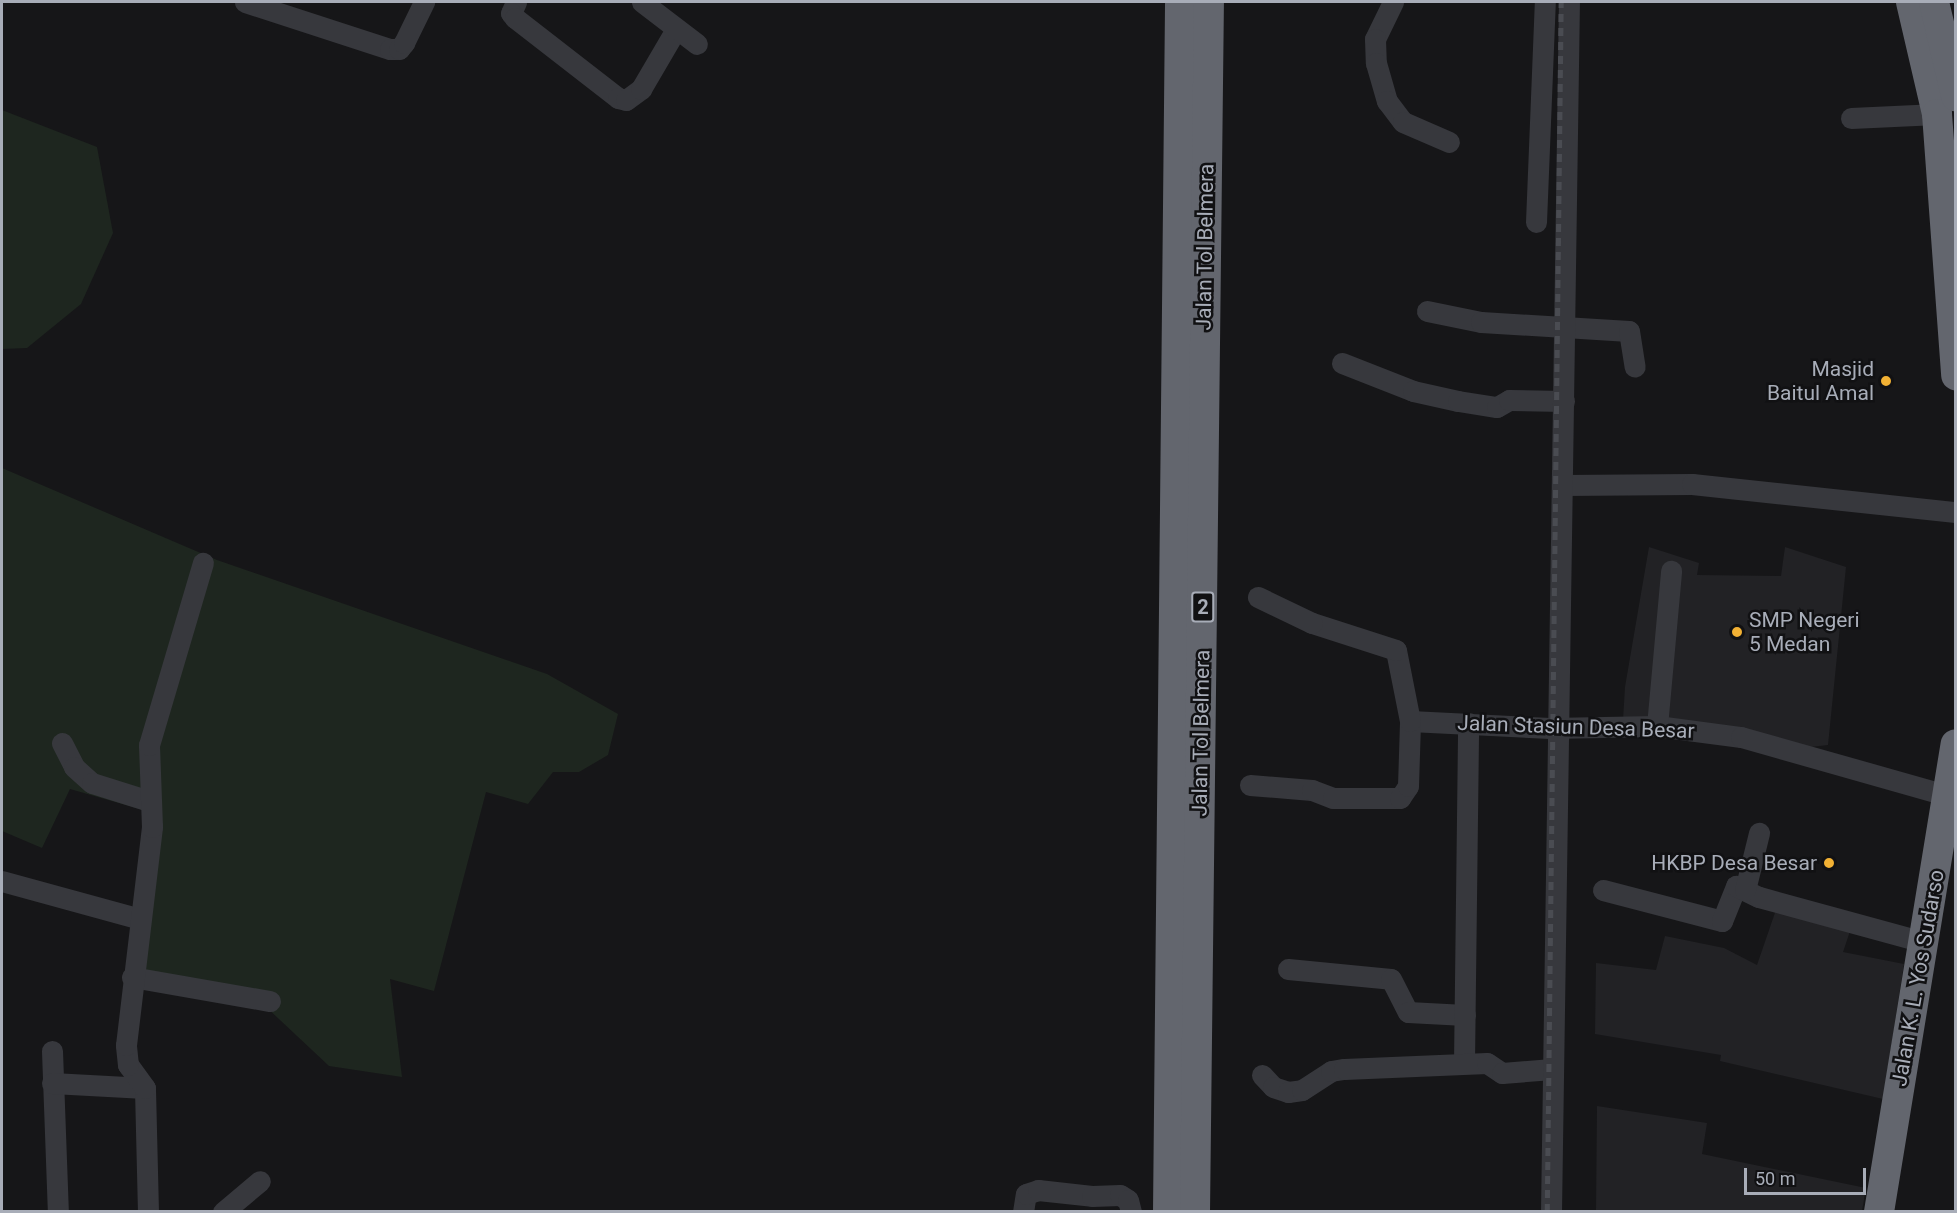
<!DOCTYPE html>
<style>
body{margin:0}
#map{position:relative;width:1957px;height:1213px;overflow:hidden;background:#161618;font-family:Roboto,sans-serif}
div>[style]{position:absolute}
.built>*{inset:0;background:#222225}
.green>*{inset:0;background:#1e261f}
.minor>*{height:21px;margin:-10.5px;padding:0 10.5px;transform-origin:10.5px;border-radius:10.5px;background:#37383d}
.highway>*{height:30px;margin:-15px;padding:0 15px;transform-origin:15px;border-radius:15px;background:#63666e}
.rail>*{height:4.5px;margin-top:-2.25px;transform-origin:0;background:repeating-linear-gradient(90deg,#4a4c52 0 8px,transparent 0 14px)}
.dots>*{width:16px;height:16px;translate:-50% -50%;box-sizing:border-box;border:3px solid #111113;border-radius:50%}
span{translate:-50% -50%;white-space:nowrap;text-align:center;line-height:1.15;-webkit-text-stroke:5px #111113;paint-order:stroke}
.shield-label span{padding:2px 4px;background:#111113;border:2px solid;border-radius:4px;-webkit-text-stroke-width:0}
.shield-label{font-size:20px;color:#a8adb8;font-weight:700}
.street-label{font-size:21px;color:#a8adb8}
.poi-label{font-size:21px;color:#a8adb8}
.right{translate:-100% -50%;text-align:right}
.left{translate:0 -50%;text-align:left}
.frame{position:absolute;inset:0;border:3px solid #a8adb8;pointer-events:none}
.scale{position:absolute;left:1744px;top:1168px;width:122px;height:27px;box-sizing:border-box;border:3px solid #a8adb8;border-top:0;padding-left:8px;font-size:18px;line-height:21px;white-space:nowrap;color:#a8adb8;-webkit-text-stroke:4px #111113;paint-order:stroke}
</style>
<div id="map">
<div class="built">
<div style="clip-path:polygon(1649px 547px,1699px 563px,1697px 575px,1781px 576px,1785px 547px,1846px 567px,1828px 745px,1793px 749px,1623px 720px,1625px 687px)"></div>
<div style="clip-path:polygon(1778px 904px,1852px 925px,1843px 952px,1904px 964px,1883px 1099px,1720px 1061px,1721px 1055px,1595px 1034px,1596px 963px,1656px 970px,1665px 936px,1724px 948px,1757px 965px)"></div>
<div style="clip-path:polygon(1597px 1106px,1707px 1123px,1702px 1154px,1866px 1188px,1862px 1211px,1596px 1211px)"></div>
</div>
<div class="green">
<div style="clip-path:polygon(2px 110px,97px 147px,113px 233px,81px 304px,27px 348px,2px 349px)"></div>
<div style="clip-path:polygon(2px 468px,217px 560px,547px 674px,618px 714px,608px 755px,579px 772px,553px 772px,528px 804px,486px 792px,434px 991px,390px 979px,402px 1077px,329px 1066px,264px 1005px,140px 969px,150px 812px,70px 789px,42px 848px,2px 831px)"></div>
</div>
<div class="minor">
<div style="left:245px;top:2px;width:152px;rotate:18deg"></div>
<div style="left:390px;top:49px;width:9px"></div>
<div style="left:399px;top:49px;width:8px;rotate:-50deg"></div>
<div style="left:404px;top:43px;width:46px;rotate:-64deg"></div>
<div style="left:516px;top:2px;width:12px;rotate:114deg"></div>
<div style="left:511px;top:13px;width:6px;rotate:51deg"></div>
<div style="left:515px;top:18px;width:130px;rotate:37.8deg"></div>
<div style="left:618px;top:98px;width:8px;rotate:14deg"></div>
<div style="left:626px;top:100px;width:19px;rotate:-36deg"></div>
<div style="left:641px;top:89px;width:69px;rotate:-59.7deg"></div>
<div style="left:642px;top:2px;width:69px;rotate:37.4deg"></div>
<div style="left:1393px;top:2px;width:41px;rotate:115.9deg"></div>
<div style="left:1375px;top:39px;width:24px;rotate:88deg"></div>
<div style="left:1376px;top:63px;width:40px;rotate:74deg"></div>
<div style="left:1387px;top:101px;width:26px;rotate:53deg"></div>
<div style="left:1403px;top:122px;width:50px;rotate:23.5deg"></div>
<div style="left:1851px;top:118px;width:86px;rotate:-2.7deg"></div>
<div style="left:1536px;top:222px;width:220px;rotate:-87.7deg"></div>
<div style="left:1427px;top:311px;width:55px;rotate:11.5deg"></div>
<div style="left:1481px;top:322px;width:148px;rotate:3.5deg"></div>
<div style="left:1629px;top:331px;width:36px;rotate:81deg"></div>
<div style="left:1342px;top:363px;width:76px;rotate:21.5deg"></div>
<div style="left:1413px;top:391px;width:46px;rotate:12.5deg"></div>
<div style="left:1458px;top:401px;width:39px;rotate:9deg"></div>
<div style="left:1497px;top:407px;width:14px;rotate:-30deg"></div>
<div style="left:1509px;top:400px;width:55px;rotate:1deg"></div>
<div style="left:1563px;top:485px;width:129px;rotate:-0.4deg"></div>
<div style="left:1692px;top:484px;width:265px;rotate:6.1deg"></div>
<div style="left:1410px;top:721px;width:140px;rotate:2.9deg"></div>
<div style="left:1550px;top:728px;width:107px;rotate:-1.1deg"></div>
<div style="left:1657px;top:726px;width:85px;rotate:7.5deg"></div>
<div style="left:1741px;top:737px;width:216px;rotate:15.8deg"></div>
<div style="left:1657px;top:726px;width:156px;rotate:-84.8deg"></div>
<div style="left:62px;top:743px;width:27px;rotate:63deg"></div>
<div style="left:74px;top:767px;width:24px;rotate:42deg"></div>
<div style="left:92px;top:783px;width:60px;rotate:17.5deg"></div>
<div style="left:1250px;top:785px;width:62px;rotate:4.6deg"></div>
<div style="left:1312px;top:790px;width:22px;rotate:21deg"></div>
<div style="left:1333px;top:798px;width:67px"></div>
<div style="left:1400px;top:798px;width:14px;rotate:-56deg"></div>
<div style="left:1408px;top:786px;width:65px;rotate:-88.2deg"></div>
<div style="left:1410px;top:721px;width:72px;rotate:-101.2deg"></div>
<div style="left:1396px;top:650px;width:88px;rotate:-162.2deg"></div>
<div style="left:1312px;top:623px;width:60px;rotate:-154.3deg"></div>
<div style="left:2px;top:881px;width:143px;rotate:15.4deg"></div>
<div style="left:1603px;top:890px;width:123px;rotate:14.6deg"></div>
<div style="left:1722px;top:921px;width:38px;rotate:-68deg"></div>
<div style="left:1736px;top:886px;width:25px;rotate:26deg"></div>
<div style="left:1759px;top:897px;width:171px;rotate:15.3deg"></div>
<div style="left:1745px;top:890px;width:59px;rotate:-76.2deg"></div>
<div style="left:1288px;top:969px;width:103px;rotate:5.5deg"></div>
<div style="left:1391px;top:979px;width:37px;rotate:63deg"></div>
<div style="left:1408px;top:1012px;width:57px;rotate:3deg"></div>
<div style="left:132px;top:977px;width:140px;rotate:9.9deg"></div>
<div style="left:52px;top:1051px;width:161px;rotate:87.9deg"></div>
<div style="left:1464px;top:1063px;width:340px;rotate:-89.3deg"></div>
<div style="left:1262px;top:1075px;width:16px;rotate:47deg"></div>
<div style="left:1273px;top:1087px;width:16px;rotate:18deg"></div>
<div style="left:1288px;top:1092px;width:14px;rotate:-8deg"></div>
<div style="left:1302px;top:1090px;width:35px;rotate:-33deg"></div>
<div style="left:1331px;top:1071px;width:13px;rotate:-9deg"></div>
<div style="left:1344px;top:1069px;width:143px;rotate:-2.4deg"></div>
<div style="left:1487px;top:1063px;width:18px;rotate:34deg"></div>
<div style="left:1502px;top:1073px;width:50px;rotate:-4.6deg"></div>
<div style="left:52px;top:1083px;width:93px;rotate:3.1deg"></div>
<div style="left:148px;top:1212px;width:124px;rotate:-91.4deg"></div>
<div style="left:145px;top:1088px;width:29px;rotate:-126deg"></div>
<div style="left:128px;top:1065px;width:20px;rotate:-96deg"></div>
<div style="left:126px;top:1045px;width:220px;rotate:-83.2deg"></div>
<div style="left:152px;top:827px;width:82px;rotate:-92.1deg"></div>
<div style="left:149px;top:745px;width:190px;rotate:-73.5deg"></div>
<div style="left:223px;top:1212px;width:48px;rotate:-40deg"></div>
<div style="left:1023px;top:1212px;width:18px;rotate:-81deg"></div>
<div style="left:1026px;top:1194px;width:13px;rotate:-18deg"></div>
<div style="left:1038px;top:1190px;width:54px;rotate:6.3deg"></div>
<div style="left:1092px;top:1196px;width:28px;rotate:-2deg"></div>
<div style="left:1120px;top:1195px;width:9px;rotate:32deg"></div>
<div style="left:1128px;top:1200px;width:12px;rotate:76deg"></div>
<div style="left:1551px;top:1212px;width:1210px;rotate:-89.15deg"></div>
</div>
<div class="highway">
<div style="left:1911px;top:2px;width:115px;rotate:76.9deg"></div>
<div style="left:1937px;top:114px;width:262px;rotate:85.8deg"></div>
<div style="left:1934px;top:2px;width:97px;rotate:76.8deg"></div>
<div style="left:1168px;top:1212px;width:1210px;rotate:-89.43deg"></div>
<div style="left:1195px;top:1212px;width:1210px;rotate:-89.34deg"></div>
<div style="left:1879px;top:1212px;width:474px;rotate:-80.7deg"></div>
</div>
<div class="rail">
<div style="left:1547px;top:1212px;width:1210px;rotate:-89.34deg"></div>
</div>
<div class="dots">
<div style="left:1886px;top:381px;background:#f2b134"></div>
<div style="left:1737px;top:632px;background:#f2b134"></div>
<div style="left:1829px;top:863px;background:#f2b134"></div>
</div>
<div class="shield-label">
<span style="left:1203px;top:607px">2</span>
</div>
<div class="street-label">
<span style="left:1205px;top:247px;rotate:-89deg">Jalan Tol Belmera</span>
<span style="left:1576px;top:727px;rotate:2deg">Jalan Stasiun Desa Besar</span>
<span style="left:1201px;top:733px;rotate:-89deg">Jalan Tol Belmera</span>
<span style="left:1918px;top:978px;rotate:-80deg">Jalan K. L. Yos Sudarso</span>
</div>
<div class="poi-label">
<span class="right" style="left:1874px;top:381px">Masjid<br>Baitul Amal</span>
<span class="left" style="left:1749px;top:632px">SMP Negeri<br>5 Medan</span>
<span class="right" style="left:1817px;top:863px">HKBP Desa Besar</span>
</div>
<div class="frame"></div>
<div class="scale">50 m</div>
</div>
